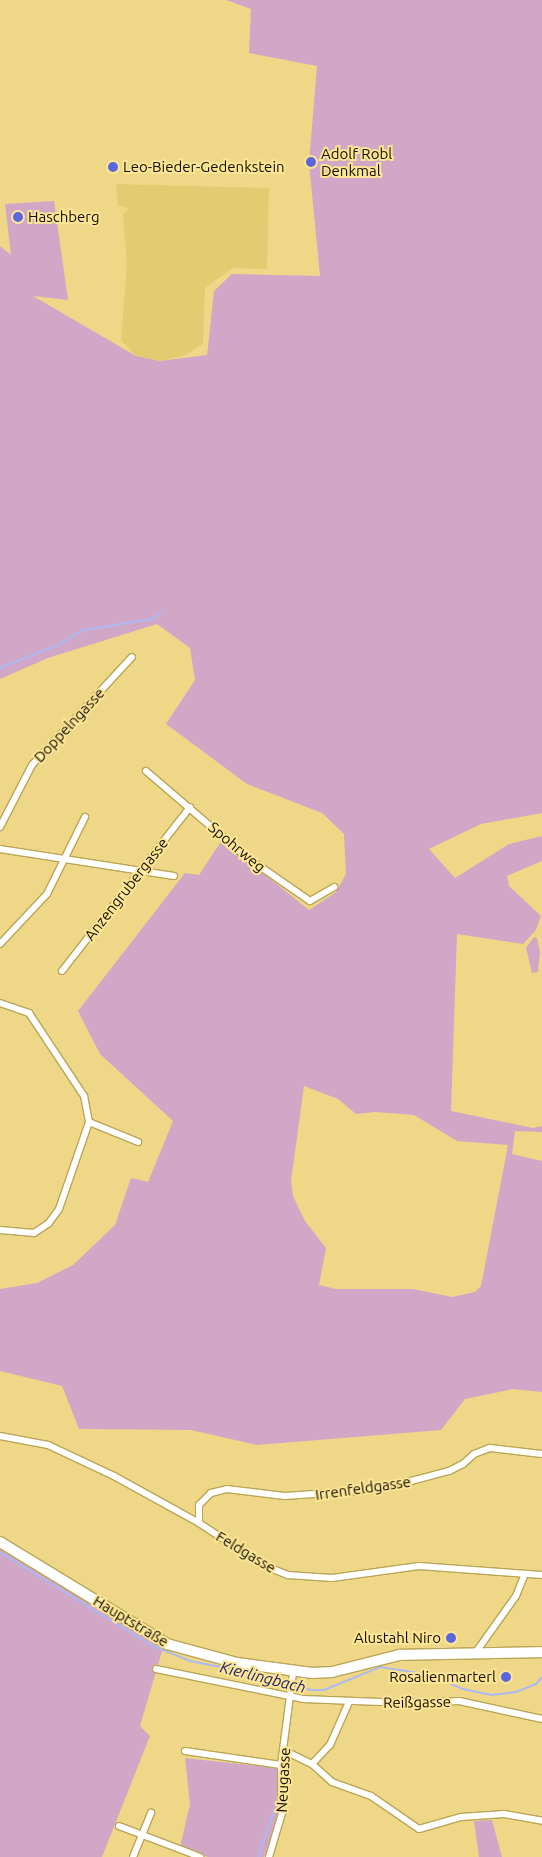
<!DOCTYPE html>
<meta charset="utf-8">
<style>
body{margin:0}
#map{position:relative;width:542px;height:1857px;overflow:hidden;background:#eed888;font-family:Ubuntu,sans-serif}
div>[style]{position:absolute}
.built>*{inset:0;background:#e3cb72}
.green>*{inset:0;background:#d0a7c6}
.stream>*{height:2px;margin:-1px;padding:0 1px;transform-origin:1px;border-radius:1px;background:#acb9f2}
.roads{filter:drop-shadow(1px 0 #baa555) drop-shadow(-1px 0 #baa555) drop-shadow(0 1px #baa555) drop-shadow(0 -1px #baa555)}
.street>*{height:6px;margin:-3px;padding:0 3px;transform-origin:3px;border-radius:3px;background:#fff}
.primary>*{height:10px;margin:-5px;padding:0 5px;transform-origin:5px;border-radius:5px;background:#fff}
.dots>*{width:14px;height:14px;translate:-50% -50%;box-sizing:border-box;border:2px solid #fce595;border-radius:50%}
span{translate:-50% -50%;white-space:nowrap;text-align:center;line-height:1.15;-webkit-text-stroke:4px #fce595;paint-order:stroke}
.poi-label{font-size:15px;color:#140e00}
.left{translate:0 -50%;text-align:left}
.right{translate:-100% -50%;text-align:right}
.street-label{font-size:15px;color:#140e00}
.water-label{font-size:16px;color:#1f1f6f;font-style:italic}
</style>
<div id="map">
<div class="built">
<div style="clip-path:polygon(116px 184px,269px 188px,267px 269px,233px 268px,205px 288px,203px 344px,184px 356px,160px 361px,136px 356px,121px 340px,127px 264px,123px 214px,129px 209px,118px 205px)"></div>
</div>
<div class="green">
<div style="clip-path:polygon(evenodd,226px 0,542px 0,542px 813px,481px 824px,429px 849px,455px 878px,509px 844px,542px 836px,542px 861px,507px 876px,509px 886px,541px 916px,536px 930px,523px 944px,457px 934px,451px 1111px,533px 1128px,542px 1126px,542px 1132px,515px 1131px,512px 1154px,542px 1161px,542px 1392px,513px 1389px,465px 1399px,441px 1430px,257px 1445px,191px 1430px,79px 1429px,62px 1386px,0 1371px,0 1289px,37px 1283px,73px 1265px,115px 1225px,131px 1178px,148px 1182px,173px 1121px,100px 1054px,78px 1011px,185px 873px,199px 875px,222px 840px,309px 910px,336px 892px,346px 874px,344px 834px,322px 813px,247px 784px,166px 724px,195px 680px,190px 648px,157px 624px,48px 658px,0 679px,0 246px,11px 255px,5px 204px,54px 201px,68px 300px,33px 296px,136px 356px,160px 361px,207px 355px,214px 291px,232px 274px,320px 276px,309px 163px,317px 66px,249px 53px,251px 9px,226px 0,304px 1086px,338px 1099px,356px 1114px,375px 1112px,414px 1115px,457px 1141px,508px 1145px,481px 1286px,475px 1292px,452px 1297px,413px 1289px,336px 1289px,319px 1285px,326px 1248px,305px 1221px,293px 1196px,291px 1181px,304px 1086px)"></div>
<div style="clip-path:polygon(534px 937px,537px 938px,540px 952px,538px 972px,532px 973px,526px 948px)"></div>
<div style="clip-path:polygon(0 1549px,163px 1648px,140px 1726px,150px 1736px,102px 1857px,0 1857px)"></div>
<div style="clip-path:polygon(185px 1758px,278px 1768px,277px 1818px,264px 1857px,208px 1857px,180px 1847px,190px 1804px)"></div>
<div style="clip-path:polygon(492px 1820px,502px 1857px,479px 1857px,474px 1821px)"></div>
</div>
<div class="stream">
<div style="left:0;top:668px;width:62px;rotate:-21.6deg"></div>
<div style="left:58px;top:645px;width:30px;rotate:-30deg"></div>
<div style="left:84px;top:630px;width:69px;rotate:-9.2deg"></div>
<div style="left:152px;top:619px;width:11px;rotate:-34deg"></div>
<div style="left:0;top:1552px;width:177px;rotate:31.6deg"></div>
<div style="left:151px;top:1645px;width:42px;rotate:22.3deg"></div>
<div style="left:190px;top:1661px;width:84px;rotate:11deg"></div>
<div style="left:272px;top:1677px;width:41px;rotate:18.4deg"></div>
<div style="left:311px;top:1690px;width:13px"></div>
<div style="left:324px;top:1690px;width:61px;rotate:-22.3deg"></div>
<div style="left:380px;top:1667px;width:51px;rotate:9.1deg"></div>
<div style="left:430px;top:1675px;width:36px;rotate:23deg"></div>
<div style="left:463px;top:1689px;width:29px;rotate:12deg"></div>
<div style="left:491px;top:1695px;width:25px;rotate:-7deg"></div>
<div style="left:516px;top:1692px;width:22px;rotate:-22deg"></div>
<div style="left:536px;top:1684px;width:9px;rotate:-49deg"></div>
<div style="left:258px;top:1857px;width:49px;rotate:-70.8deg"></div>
</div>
<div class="roads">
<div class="street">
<div style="left:146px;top:771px;width:130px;rotate:40.6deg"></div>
<div style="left:245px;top:856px;width:79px;rotate:34.7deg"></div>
<div style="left:310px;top:901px;width:28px;rotate:-30deg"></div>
<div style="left:0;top:827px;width:70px;rotate:-62.7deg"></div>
<div style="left:32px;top:765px;width:147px;rotate:-47.2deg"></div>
<div style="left:0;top:849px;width:176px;rotate:8.8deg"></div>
<div style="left:0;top:944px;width:69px;rotate:-46.8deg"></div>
<div style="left:47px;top:894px;width:86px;rotate:-63.7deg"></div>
<div style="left:62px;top:971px;width:208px;rotate:-52deg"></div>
<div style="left:0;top:1003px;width:31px;rotate:19deg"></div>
<div style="left:29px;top:1013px;width:100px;rotate:56.5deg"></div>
<div style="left:84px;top:1096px;width:26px;rotate:79deg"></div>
<div style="left:89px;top:1122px;width:92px;rotate:109deg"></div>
<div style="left:59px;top:1209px;width:17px;rotate:126deg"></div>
<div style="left:49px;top:1223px;width:18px;rotate:146deg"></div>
<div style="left:34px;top:1233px;width:34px;rotate:-175deg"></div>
<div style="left:89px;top:1122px;width:53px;rotate:22.2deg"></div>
<div style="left:0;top:1436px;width:49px;rotate:10.6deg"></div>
<div style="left:48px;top:1445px;width:73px;rotate:25.2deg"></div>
<div style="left:114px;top:1476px;width:97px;rotate:28.9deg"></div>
<div style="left:199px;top:1523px;width:77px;rotate:33.3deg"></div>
<div style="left:263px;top:1565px;width:27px;rotate:22deg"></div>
<div style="left:288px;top:1575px;width:44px;rotate:3.9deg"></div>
<div style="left:332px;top:1578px;width:88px;rotate:-7.9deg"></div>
<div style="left:419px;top:1566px;width:123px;rotate:4.2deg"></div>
<div style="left:199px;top:1523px;width:18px;rotate:-90deg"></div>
<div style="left:199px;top:1505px;width:17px;rotate:-45deg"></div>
<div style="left:211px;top:1493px;width:16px;rotate:-14deg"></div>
<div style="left:227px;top:1489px;width:58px;rotate:6.9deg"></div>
<div style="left:285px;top:1496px;width:73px;rotate:-3.9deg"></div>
<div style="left:358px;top:1491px;width:38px;rotate:-9deg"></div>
<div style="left:396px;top:1485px;width:55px;rotate:-14.8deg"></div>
<div style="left:449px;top:1471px;width:16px;rotate:-27deg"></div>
<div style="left:463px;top:1464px;width:15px;rotate:-42deg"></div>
<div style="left:474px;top:1454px;width:17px;rotate:-21deg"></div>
<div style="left:490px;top:1448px;width:52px;rotate:6.6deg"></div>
<div style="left:476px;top:1652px;width:69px;rotate:-54.5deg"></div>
<div style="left:516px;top:1596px;width:24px;rotate:-68deg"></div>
<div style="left:156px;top:1669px;width:150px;rotate:11.5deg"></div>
<div style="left:303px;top:1699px;width:104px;rotate:2.2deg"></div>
<div style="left:407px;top:1703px;width:52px;rotate:-2.2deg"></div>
<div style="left:459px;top:1701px;width:85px;rotate:12.2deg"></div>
<div style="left:283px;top:1750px;width:32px;rotate:26deg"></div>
<div style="left:312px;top:1764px;width:27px;rotate:42deg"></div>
<div style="left:332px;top:1782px;width:41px;rotate:19.7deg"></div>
<div style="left:371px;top:1796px;width:58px;rotate:34.5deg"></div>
<div style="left:419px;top:1829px;width:44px;rotate:-15.9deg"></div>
<div style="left:461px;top:1817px;width:43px;rotate:-4deg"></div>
<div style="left:504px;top:1814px;width:39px;rotate:10deg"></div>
<div style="left:185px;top:1751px;width:97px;rotate:8.3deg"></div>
<div style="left:312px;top:1764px;width:26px;rotate:-47deg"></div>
<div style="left:330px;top:1745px;width:47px;rotate:-66.2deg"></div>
<div style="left:119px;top:1826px;width:87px;rotate:20.9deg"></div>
<div style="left:133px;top:1857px;width:48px;rotate:-67.8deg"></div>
<div style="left:269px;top:1857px;width:46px;rotate:-73.5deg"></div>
<div style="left:282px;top:1813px;width:48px;rotate:-91.2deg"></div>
<div style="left:281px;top:1765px;width:94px;rotate:-82.6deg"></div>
</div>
<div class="primary">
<div style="left:0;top:1542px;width:196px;rotate:31.4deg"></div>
<div style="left:167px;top:1644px;width:73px;rotate:15.2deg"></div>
<div style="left:237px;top:1663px;width:76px;rotate:7.6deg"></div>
<div style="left:312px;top:1673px;width:20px;rotate:-3deg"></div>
<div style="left:332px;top:1672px;width:69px;rotate:-14.2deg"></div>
<div style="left:399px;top:1655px;width:143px;rotate:-1.2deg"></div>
</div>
</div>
<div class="dots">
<div style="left:311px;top:162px;background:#5966dd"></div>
<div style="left:113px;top:167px;background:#5966dd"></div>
<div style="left:18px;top:217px;background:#5966dd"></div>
<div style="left:451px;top:1638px;background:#5966dd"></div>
<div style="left:506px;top:1677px;background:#5966dd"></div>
</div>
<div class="poi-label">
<span class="left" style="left:321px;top:162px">Adolf Robl<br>Denkmal</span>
<span class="left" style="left:123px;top:167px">Leo-Bieder-Gedenkstein</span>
<span class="left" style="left:28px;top:217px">Haschberg</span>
<span class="right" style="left:441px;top:1638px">Alustahl Niro</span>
<span class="right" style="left:496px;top:1677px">Rosalienmarterl</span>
</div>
<div class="street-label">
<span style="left:69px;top:725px;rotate:-47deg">Doppelngasse</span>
<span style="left:237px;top:847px;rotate:40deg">Spohrweg</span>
<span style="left:126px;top:889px;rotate:-52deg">Anzengrubergasse</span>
<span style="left:363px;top:1488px;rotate:-8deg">Irrenfeldgasse</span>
<span style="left:246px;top:1552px;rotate:31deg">Feldgasse</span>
<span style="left:131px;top:1621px;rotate:31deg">Hauptstraße</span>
<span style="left:417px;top:1702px;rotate:-1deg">Reißgasse</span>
<span style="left:283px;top:1780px;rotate:-87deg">Neugasse</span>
</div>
<div class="water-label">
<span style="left:263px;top:1677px;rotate:14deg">Kierlingbach</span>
</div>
</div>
